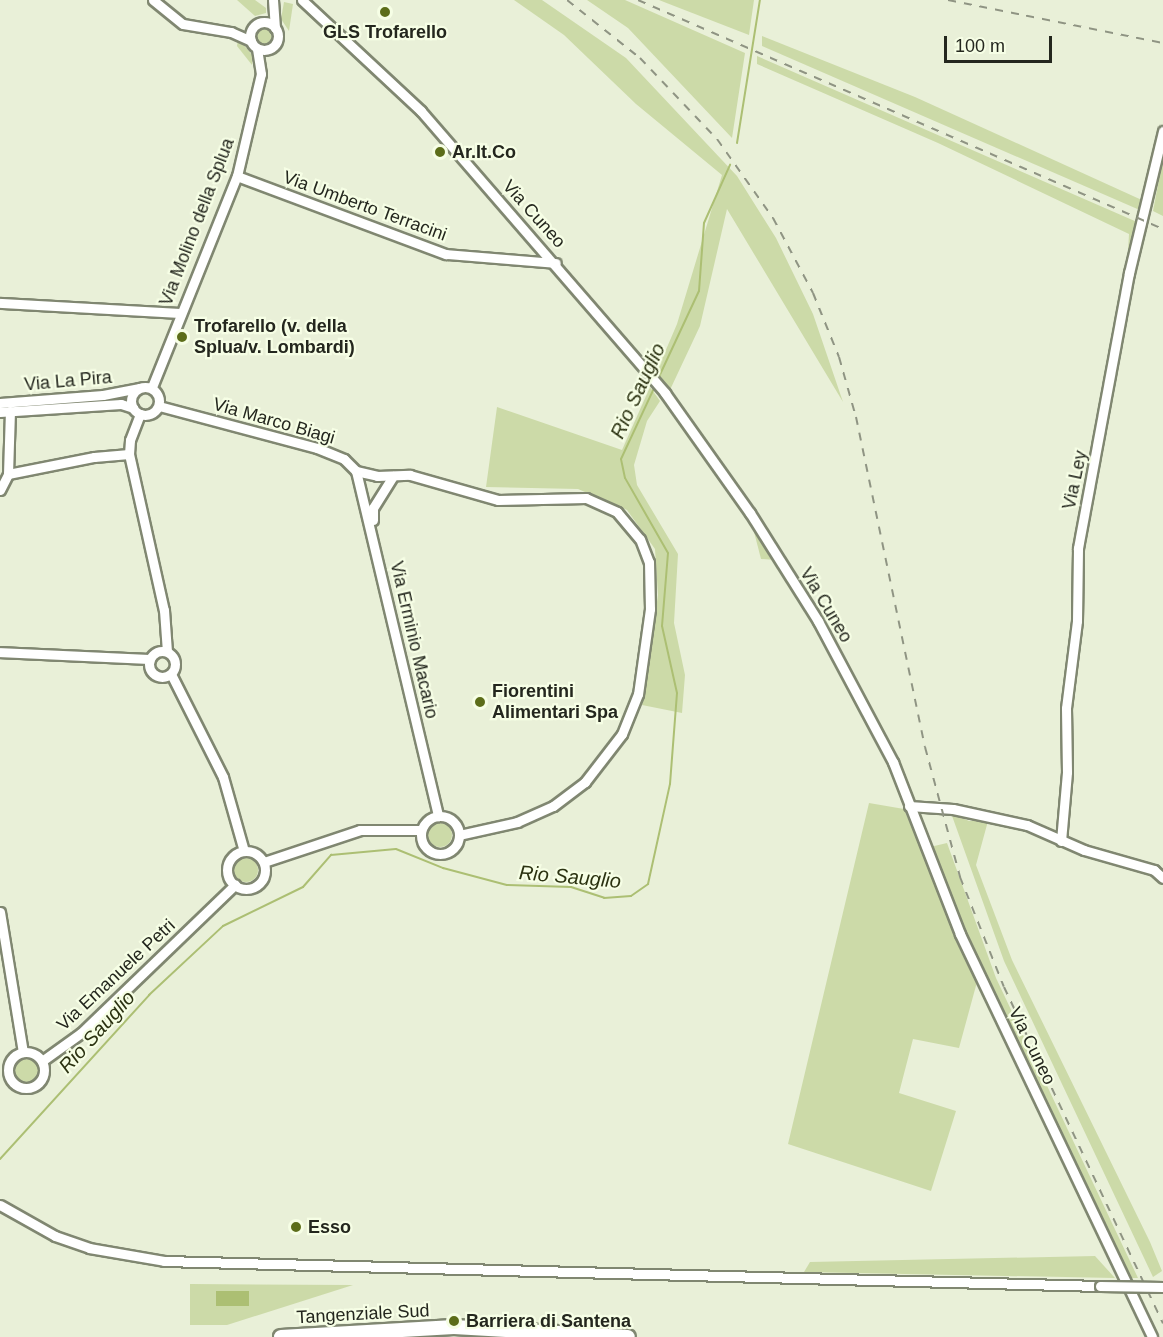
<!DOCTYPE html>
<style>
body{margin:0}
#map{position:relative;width:1163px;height:1337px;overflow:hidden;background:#e9f0d8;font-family:Arial,sans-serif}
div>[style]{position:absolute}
.green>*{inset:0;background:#ccdaa8}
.round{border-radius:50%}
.water>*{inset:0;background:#acbf73;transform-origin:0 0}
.stream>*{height:2px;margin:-1px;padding:0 1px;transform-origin:1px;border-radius:1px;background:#acbf73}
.roads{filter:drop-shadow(2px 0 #808771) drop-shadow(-2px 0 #808771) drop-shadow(0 2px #808771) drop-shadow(0 -2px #808771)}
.minor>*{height:9px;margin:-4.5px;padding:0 4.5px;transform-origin:4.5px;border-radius:4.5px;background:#fff}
.minor>.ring{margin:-4.5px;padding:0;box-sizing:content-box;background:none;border:9px solid #fff;border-radius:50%}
.highway>*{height:14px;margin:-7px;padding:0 7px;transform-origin:7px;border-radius:7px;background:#fff}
.rail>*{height:2px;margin-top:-1px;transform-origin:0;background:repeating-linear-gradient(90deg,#8f9483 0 8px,transparent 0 16px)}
.bridges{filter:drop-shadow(2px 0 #808771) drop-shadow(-2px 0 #808771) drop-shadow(0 2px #808771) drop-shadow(0 -2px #808771)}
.minor-bridge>*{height:9px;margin:-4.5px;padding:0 4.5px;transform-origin:4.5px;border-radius:4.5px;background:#fff}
.dots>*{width:16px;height:16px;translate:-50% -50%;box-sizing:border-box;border:3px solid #f6fee5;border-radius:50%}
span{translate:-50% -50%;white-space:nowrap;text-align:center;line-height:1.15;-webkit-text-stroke:4.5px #f6fee5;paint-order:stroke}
.poi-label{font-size:18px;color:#24271e;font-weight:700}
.left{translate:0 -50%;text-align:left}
.street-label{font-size:18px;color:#24271e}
.water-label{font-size:20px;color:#2b3211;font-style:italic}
.scale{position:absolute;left:944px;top:36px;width:108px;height:27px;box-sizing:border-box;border:3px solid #24271e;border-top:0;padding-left:8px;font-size:18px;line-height:21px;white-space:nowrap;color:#24271e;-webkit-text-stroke:4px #f6fee5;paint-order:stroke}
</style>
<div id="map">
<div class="green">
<div style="clip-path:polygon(237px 0,255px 0,266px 8px,266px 13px,255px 16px)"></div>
<div style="clip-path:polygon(514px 0,542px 0,626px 58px,737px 176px,776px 238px,813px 314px,843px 402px,727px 209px,700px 326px,669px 392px,656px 373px,677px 324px,722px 175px,636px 104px,564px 35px)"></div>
<div style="clip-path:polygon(587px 0,625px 0,745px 53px,732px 138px,628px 28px)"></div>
<div style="clip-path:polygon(659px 0,754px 0,749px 35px,664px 2px)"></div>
<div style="clip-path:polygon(284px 2px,293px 4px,289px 31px,281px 19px)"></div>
<div class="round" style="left:256px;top:28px;width:16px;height:16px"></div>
<div style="clip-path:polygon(762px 36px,915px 97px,1144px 201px,1142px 211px,762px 46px)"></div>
<div style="clip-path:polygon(238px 38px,253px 56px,252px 65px,237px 46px)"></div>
<div style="clip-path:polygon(757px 56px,1137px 222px,1127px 269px,1129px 234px,938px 143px,757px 64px)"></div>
<div style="clip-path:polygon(1163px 159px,1163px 216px,1153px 211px)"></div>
<div style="clip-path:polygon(650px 387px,660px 401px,647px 421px,634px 465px,637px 485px,678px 554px,674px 623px,685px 675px,682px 713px,642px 705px,658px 595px,655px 549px,627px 510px,578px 489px,486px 487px,497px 407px,622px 450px)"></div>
<div style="clip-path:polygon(752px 524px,776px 560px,761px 559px)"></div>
<div style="clip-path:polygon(869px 803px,904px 809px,977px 982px,959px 1048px,913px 1039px,899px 1093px,956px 1111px,931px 1191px,788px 1144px)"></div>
<div style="clip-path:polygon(951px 813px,969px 821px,988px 821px,976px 865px,1012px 960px,1150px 1242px,1162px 1271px,1153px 1277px,1004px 961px)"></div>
<div class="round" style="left:428px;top:823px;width:24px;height:24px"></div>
<div style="clip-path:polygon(947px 843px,996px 978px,1138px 1278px,1129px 1278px,954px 908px,930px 847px)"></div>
<div class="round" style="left:234px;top:858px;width:24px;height:24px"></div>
<div class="round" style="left:15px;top:1059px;width:24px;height:24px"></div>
<div style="clip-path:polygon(1095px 1256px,1115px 1278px,804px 1272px,810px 1262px)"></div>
<div style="clip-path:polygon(190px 1284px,353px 1285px,227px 1325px,190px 1325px)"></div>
</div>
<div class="water">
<div style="left:249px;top:1291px;width:15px;height:33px;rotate:90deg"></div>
</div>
<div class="stream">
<div style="left:737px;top:143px;width:145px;rotate:-80.9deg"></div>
<div style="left:657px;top:381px;width:99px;rotate:-65deg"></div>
<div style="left:699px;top:291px;width:68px;rotate:-85.8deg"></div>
<div style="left:704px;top:223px;width:64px;rotate:-65.9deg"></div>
<div style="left:0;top:1159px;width:222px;rotate:-47.7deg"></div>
<div style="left:149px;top:995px;width:101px;rotate:-43deg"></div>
<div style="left:223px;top:926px;width:89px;rotate:-26deg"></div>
<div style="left:303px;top:887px;width:43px;rotate:-48.8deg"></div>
<div style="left:331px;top:855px;width:65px;rotate:-5.3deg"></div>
<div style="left:396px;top:849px;width:51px;rotate:22deg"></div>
<div style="left:443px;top:868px;width:66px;rotate:14.9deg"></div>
<div style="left:507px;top:885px;width:64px;rotate:1.8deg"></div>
<div style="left:571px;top:887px;width:35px;rotate:18deg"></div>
<div style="left:604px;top:898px;width:27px;rotate:-4deg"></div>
<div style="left:631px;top:896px;width:21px;rotate:-35deg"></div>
<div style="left:648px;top:884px;width:102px;rotate:-77.6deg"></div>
<div style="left:670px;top:784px;width:91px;rotate:-85.6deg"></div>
<div style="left:677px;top:693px;width:69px;rotate:-102.6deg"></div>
<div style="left:662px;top:626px;width:73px;rotate:-85.3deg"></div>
<div style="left:668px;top:553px;width:86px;rotate:-119.8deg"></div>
<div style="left:625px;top:478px;width:19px;rotate:-102deg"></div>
<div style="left:621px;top:459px;width:81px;rotate:-65deg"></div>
</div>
<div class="roads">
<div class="minor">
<div style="left:153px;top:0;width:38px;rotate:39deg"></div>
<div style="left:183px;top:24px;width:49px;rotate:9.5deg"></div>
<div style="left:231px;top:32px;width:22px;rotate:24deg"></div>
<div style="left:273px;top:0;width:28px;rotate:86deg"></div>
<div style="left:302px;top:0;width:163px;rotate:43deg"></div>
<div style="left:421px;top:111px;width:373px;rotate:49.1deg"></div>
<div style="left:665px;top:393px;width:147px;rotate:54.7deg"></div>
<div style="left:750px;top:513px;width:128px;rotate:57.8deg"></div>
<div style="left:818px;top:621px;width:160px;rotate:62deg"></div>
<div style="left:893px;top:762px;width:185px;rotate:68.7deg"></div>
<div style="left:960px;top:934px;width:446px;rotate:64.5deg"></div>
<div class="ring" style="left:250px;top:22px;width:19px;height:19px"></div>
<div style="left:237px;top:176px;width:223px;rotate:20.5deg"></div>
<div style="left:446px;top:254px;width:110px;rotate:4.7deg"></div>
<div style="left:0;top:303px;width:180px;rotate:3.2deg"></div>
<div class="ring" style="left:131px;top:387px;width:19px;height:19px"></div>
<div style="left:152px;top:387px;width:227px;rotate:-68.1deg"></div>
<div style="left:237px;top:176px;width:105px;rotate:-76.8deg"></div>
<div style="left:261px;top:74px;width:26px;rotate:-99deg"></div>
<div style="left:0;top:403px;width:103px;rotate:-4.4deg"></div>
<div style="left:103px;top:395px;width:36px;rotate:-11deg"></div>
<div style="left:159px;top:406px;width:163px;rotate:14.9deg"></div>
<div style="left:317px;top:448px;width:29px;rotate:22deg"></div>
<div style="left:344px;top:459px;width:17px;rotate:45deg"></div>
<div style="left:356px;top:471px;width:22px;rotate:13deg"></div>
<div style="left:377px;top:476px;width:33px;rotate:-2deg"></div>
<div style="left:410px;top:475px;width:91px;rotate:15.9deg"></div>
<div style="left:498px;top:500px;width:88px;rotate:-1.3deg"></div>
<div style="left:586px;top:498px;width:34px;rotate:24deg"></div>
<div style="left:617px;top:512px;width:35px;rotate:50deg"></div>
<div style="left:640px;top:539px;width:25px;rotate:69deg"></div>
<div style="left:649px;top:562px;width:47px;rotate:88.8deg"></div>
<div style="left:650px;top:609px;width:86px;rotate:98deg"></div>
<div style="left:638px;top:694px;width:43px;rotate:111.8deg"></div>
<div style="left:622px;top:734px;width:61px;rotate:127.6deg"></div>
<div style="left:585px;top:782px;width:40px;rotate:143deg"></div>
<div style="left:553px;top:806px;width:39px;rotate:156deg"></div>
<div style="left:517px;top:822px;width:59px;rotate:167.4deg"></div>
<div style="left:0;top:412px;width:121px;rotate:-3.8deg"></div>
<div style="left:121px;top:404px;width:13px;rotate:18deg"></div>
<div style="left:140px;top:414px;width:28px;rotate:111deg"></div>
<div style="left:130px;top:440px;width:14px;rotate:94deg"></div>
<div style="left:129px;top:454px;width:160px;rotate:77.4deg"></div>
<div style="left:164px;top:610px;width:42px;rotate:85.9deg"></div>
<div style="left:356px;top:471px;width:355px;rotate:76.6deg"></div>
<div style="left:8px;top:474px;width:63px;rotate:-88.2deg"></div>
<div style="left:0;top:490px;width:18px;rotate:-63deg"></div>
<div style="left:8px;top:474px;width:88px;rotate:-11.2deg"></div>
<div style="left:94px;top:457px;width:35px;rotate:-5deg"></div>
<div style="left:373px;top:520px;width:12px;rotate:-90deg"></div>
<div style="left:373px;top:508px;width:38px;rotate:-58deg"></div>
<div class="ring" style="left:149px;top:651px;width:17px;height:17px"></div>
<div style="left:0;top:652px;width:150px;rotate:2.7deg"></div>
<div style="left:171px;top:674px;width:115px;rotate:63.2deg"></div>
<div style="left:223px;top:777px;width:77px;rotate:74.2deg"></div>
<div style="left:909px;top:806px;width:44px;rotate:3.9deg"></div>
<div style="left:953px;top:809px;width:76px;rotate:12.2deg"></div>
<div style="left:1027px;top:825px;width:62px;rotate:23.7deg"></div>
<div style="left:1084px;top:850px;width:73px;rotate:15.9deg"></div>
<div style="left:1154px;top:870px;width:12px;rotate:42deg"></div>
<div class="ring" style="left:421px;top:816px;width:29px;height:29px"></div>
<div style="left:1061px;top:841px;width:69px;rotate:-85deg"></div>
<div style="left:1067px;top:772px;width:64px;rotate:-90.9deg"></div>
<div style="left:1066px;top:708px;width:88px;rotate:-82.8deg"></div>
<div style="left:1077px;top:621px;width:73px;rotate:-89.2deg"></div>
<div style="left:1078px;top:548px;width:280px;rotate:-79.5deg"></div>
<div style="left:1129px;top:273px;width:146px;rotate:-76.5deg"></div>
<div class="ring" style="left:227px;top:851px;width:29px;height:29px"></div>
<div style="left:264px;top:862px;width:101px;rotate:-18.4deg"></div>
<div style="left:360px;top:830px;width:61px"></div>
<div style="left:0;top:912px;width:142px;rotate:80.7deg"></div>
<div class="ring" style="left:8px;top:1052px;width:27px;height:27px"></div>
<div style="left:42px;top:1061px;width:48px;rotate:-35.7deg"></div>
<div style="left:81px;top:1033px;width:214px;rotate:-43.9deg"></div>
<div style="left:0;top:1205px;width:63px;rotate:29.4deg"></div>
<div style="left:55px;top:1236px;width:36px;rotate:19deg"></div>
<div style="left:89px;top:1248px;width:76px;rotate:9.8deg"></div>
<div style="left:164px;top:1261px;width:936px;rotate:1.53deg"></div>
</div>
<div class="highway">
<div style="left:281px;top:1337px;width:173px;rotate:-3.3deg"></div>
<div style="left:454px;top:1327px;width:174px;rotate:3.3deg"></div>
</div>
</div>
<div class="rail">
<div style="left:567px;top:0;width:93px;rotate:38.5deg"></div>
<div style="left:640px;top:58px;width:112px;rotate:46.5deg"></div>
<div style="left:717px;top:139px;width:97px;rotate:54.7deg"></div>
<div style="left:773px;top:218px;width:85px;rotate:61.9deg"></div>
<div style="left:813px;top:293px;width:69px;rotate:67.9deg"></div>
<div style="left:839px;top:357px;width:62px;rotate:74.2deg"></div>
<div style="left:856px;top:417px;width:337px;rotate:78.2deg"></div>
<div style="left:925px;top:747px;width:135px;rotate:74.9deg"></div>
<div style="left:960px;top:877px;width:118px;rotate:68.2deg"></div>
<div style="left:1004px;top:987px;width:372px;rotate:64.7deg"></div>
<div style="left:638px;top:0;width:573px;rotate:23.57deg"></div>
<div style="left:948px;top:0;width:219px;rotate:11.3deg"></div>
</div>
<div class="bridges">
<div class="minor-bridge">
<div style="left:1100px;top:1286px;width:63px;rotate:0.9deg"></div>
</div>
</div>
<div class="dots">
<div style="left:385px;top:12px;background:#5c6d19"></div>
<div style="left:440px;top:152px;background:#5c6d19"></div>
<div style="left:182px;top:337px;background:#5c6d19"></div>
<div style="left:480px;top:702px;background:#5c6d19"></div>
<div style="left:296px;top:1227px;background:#5c6d19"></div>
<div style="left:454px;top:1321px;background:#5c6d19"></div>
</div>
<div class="poi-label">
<span style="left:385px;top:32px">GLS Trofarello</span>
<span class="left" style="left:452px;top:152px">Ar.It.Co</span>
<span class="left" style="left:194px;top:337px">Trofarello (v. della<br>Splua/v. Lombardi)</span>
<span class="left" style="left:492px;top:702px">Fiorentini<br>Alimentari Spa</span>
<span class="left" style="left:308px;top:1227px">Esso</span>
<span class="left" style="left:466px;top:1321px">Barriera di Santena</span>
</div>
<div class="street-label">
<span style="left:365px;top:206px;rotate:20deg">Via Umberto Terracini</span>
<span style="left:534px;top:214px;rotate:48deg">Via Cuneo</span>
<span style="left:197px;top:222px;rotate:-69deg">Via Molino della Splua</span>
<span style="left:68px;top:381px;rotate:-5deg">Via La Pira</span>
<span style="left:274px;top:421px;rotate:16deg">Via Marco Biagi</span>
<span style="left:1075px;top:480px;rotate:-78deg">Via Ley</span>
<span style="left:826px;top:605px;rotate:59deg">Via Cuneo</span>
<span style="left:414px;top:640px;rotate:77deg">Via Erminio Macario</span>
<span style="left:116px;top:975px;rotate:-43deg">Via Emanuele Petri</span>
<span style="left:1032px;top:1046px;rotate:64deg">Via Cuneo</span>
<span style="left:363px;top:1314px;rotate:-3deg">Tangenziale Sud</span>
</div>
<div class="water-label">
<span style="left:638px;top:391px;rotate:-65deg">Rio Sauglio</span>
<span style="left:570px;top:877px;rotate:5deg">Rio Sauglio</span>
<span style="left:97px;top:1032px;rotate:-48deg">Rio Sauglio</span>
</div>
<div class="scale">100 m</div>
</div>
